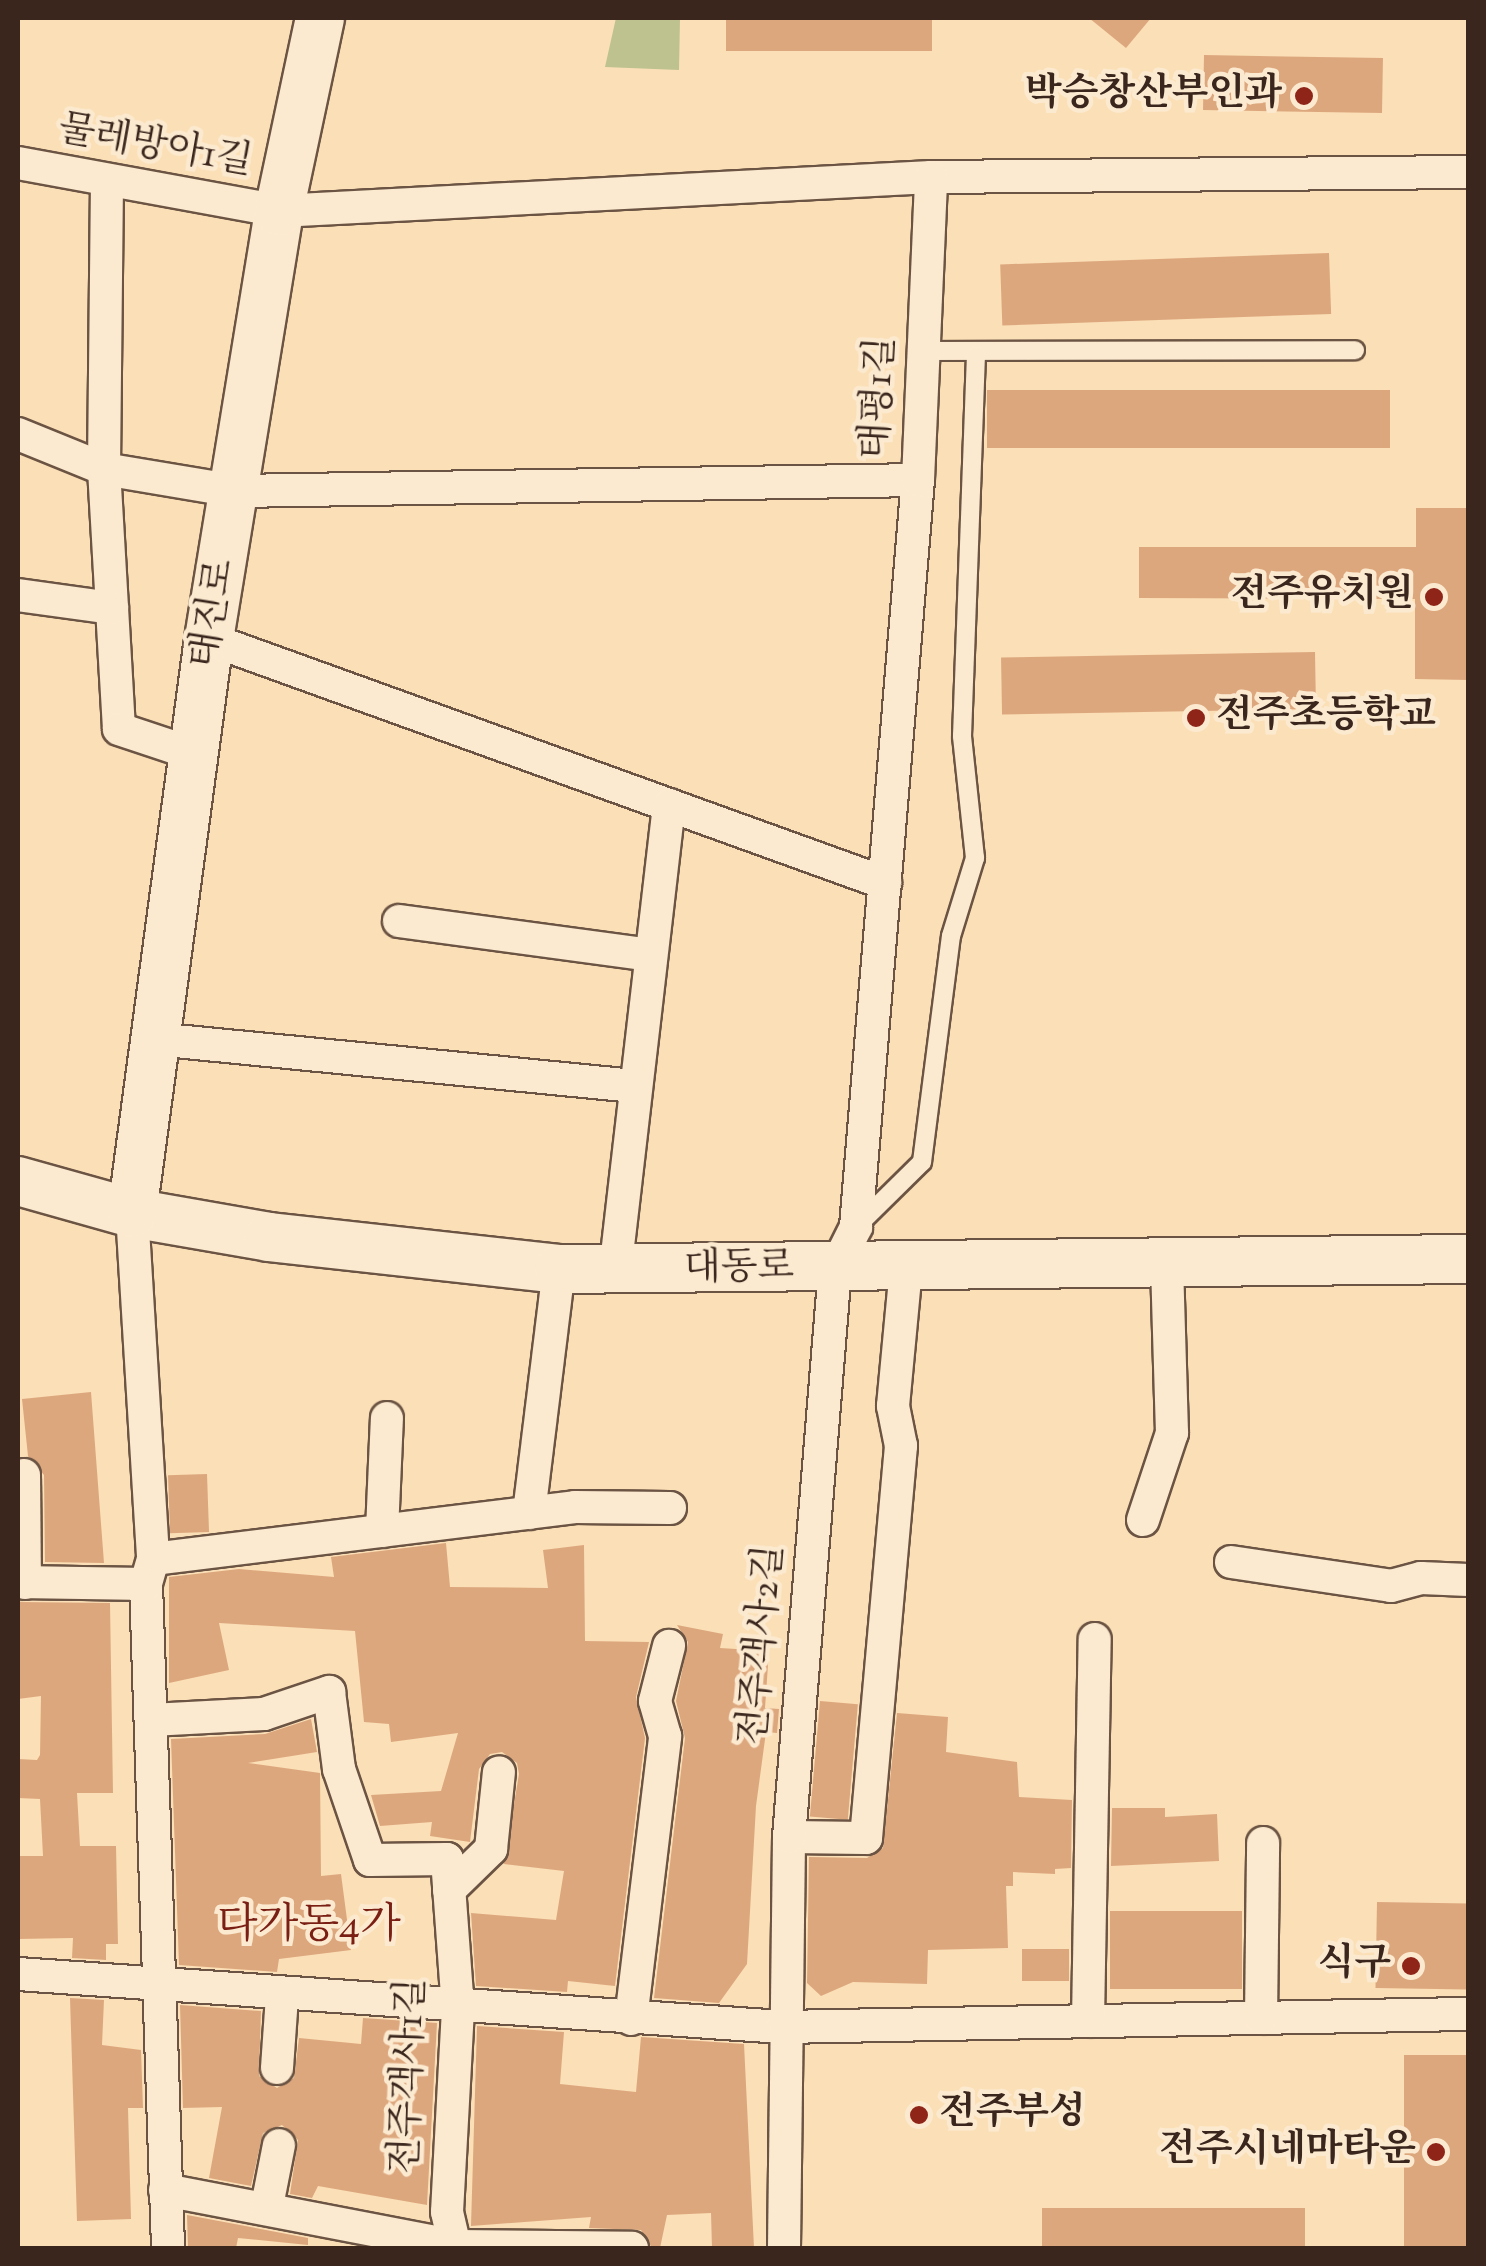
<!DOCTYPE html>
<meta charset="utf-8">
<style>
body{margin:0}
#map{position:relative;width:1486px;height:2266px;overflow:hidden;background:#fbdfb6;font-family:"Sorts Mill Goudy","Noto Serif KR",serif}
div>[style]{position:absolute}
.green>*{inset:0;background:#bdc28f}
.building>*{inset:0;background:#dda77e;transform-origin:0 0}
.roads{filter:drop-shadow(2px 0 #6b5443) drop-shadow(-2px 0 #6b5443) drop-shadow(0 2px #6b5443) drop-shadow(0 -2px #6b5443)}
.lane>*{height:18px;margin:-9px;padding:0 9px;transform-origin:9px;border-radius:9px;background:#fcead0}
.street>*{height:32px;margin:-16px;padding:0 16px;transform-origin:16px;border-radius:16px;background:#fcead0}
.secondary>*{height:48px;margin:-24px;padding:0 24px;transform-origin:24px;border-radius:24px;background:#fcead0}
.dots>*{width:28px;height:28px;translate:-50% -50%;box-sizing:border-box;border:5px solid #fcead0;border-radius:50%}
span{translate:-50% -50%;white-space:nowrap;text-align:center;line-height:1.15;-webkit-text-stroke:9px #fcead0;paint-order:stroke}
.poi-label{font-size:38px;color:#3b261d;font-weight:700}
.right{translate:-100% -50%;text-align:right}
.left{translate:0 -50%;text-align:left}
.street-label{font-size:38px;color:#3b261d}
.quarter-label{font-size:42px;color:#7a1f14}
.frame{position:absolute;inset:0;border:20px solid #3b261d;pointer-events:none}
</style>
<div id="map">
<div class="green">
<div style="clip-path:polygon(616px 18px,680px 18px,679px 70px,605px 67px)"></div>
</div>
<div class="building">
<div style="left:726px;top:18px;width:206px;height:33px"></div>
<div style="clip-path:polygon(1089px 18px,1151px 18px,1126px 48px)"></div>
<div style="left:1204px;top:55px;width:179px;height:55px;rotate:1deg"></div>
<div style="left:1329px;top:253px;width:61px;height:329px;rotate:88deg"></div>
<div style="left:987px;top:390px;width:403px;height:58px"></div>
<div style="clip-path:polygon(1416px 508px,1468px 508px,1468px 680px,1415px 679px,1415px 599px,1139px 598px,1139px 547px,1416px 547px)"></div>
<div style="left:1315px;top:652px;width:57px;height:314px;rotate:89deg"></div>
<div style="clip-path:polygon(91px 1392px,104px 1563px,45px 1562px,44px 1475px,28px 1456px,22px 1399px)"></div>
<div style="left:207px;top:1474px;width:58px;height:39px;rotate:88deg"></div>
<div style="clip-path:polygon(446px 1543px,450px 1587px,548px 1588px,543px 1550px,584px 1545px,585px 1641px,649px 1642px,636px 1697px,645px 1738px,615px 1986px,568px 1981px,567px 1992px,476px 1986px,471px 1913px,556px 1920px,564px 1871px,504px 1864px,519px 1774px,517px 1763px,502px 1752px,490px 1754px,479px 1769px,470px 1842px,430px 1836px,432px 1822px,380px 1826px,371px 1795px,441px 1791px,458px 1733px,391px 1742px,389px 1724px,364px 1722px,355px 1631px,219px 1623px,229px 1670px,169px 1683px,169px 1577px,239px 1569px,334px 1577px,331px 1557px)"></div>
<div style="clip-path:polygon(18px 1602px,110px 1603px,113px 1793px,77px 1793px,80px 1846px,116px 1846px,118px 1944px,106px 1944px,106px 1960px,72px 1958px,73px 1938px,18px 1939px,18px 1856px,43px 1856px,40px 1799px,18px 1798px,18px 1759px,37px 1760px,40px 1755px,41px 1696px,18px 1699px)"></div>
<div style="clip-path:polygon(677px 1625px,723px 1634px,720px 1648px,769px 1651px,765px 1708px,779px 1709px,777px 1733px,766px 1732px,756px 1806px,747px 1964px,719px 2003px,654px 1998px,685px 1738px,676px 1701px,688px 1642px)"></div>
<div style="left:820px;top:1701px;width:38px;height:116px;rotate:5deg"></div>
<div style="clip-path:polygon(897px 1713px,948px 1717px,946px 1752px,1017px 1762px,1019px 1797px,1072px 1800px,1071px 1868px,1055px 1869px,1055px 1874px,1013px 1872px,1013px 1886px,1006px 1886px,1008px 1948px,928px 1950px,927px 1984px,853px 1982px,821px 1996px,807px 1983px,809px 1857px,867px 1858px,883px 1848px)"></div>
<div style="clip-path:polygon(311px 1719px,317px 1752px,248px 1763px,320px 1773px,321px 1876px,341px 1874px,351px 1950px,279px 1959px,277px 1972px,179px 1965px,171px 1739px,265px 1734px)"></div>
<div style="clip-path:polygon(1112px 1808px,1165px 1808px,1165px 1817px,1217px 1814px,1219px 1861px,1111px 1866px)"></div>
<div style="left:1377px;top:1902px;width:91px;height:86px;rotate:1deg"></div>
<div style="left:1110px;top:1911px;width:132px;height:78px"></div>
<div style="left:1022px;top:1949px;width:47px;height:32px"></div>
<div style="clip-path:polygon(70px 1998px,104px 2000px,102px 2045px,141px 2050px,143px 2108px,128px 2108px,131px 2219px,77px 2221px)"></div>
<div style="clip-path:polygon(180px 2005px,261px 2011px,259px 2076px,277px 2088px,294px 2078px,299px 2038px,361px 2044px,363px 2018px,437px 2023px,427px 2205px,318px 2186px,312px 2198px,290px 2194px,298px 2140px,282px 2125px,263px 2133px,251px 2186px,209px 2178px,222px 2107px,183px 2108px)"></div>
<div style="clip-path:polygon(477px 2026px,564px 2032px,560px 2084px,636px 2092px,641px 2037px,744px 2044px,754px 2248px,712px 2248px,711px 2213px,667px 2215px,660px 2248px,652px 2248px,641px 2230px,589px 2228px,591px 2217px,471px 2226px)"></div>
<div style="left:1404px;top:2055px;width:64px;height:193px"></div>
<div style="left:1042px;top:2208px;width:263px;height:40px"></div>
<div style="clip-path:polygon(187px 2215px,308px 2238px,308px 2245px,238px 2238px,236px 2248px,188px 2248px)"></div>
</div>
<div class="roads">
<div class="lane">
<div style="left:923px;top:351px;width:432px;rotate:-0.1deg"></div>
<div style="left:857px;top:1226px;width:91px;rotate:-44.6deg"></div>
<div style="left:922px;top:1162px;width:228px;rotate:-82.7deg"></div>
<div style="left:951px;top:936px;width:82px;rotate:-72.9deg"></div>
<div style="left:975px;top:858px;width:123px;rotate:-96.1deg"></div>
<div style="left:962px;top:736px;width:381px;rotate:-87.9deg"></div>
</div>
<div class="street">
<div style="left:18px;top:163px;width:265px;rotate:10.4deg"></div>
<div style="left:279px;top:211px;width:653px;rotate:-2.99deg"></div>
<div style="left:931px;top:177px;width:537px;rotate:-0.53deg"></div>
<div style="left:107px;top:181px;width:288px;rotate:90.6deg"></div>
<div style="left:104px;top:469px;width:260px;rotate:86.7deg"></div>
<div style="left:119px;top:729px;width:79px;rotate:18.4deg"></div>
<div style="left:18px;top:434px;width:93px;rotate:22.1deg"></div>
<div style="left:104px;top:469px;width:134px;rotate:9.5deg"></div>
<div style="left:236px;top:491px;width:682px;rotate:-0.92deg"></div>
<div style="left:18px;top:595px;width:95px;rotate:7.9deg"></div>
<div style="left:209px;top:639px;width:719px;rotate:19.85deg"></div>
<div style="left:399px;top:921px;width:254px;rotate:7.7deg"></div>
<div style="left:155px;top:1039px;width:483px;rotate:5.6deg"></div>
<div style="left:132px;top:1213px;width:347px;rotate:86.5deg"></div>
<div style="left:153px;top:1559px;width:26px;rotate:106deg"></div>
<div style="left:146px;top:1584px;width:664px;rotate:88.1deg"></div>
<div style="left:615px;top:1272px;width:470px;rotate:-83.4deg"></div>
<div style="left:24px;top:1475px;width:108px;rotate:89.5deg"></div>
<div style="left:529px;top:1513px;width:246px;rotate:-83deg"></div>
<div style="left:1143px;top:1520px;width:92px;rotate:-71.6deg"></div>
<div style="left:1172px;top:1433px;width:169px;rotate:-91.7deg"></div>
<div style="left:382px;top:1531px;width:113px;rotate:-87.5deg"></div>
<div style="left:153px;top:1559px;width:425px;rotate:-7deg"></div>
<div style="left:575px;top:1507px;width:95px;rotate:0.6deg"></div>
<div style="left:1231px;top:1562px;width:162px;rotate:8.5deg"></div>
<div style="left:1391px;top:1586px;width:31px;rotate:-15deg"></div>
<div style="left:1421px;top:1578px;width:47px;rotate:2.4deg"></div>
<div style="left:18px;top:1582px;width:128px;rotate:0.9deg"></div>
<div style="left:151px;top:1720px;width:113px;rotate:-3deg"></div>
<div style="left:264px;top:1714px;width:69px;rotate:-18.7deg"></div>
<div style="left:329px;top:1692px;width:78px;rotate:82.6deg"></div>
<div style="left:339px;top:1769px;width:96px;rotate:71.2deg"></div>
<div style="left:370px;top:1860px;width:77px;rotate:-0.7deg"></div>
<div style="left:447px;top:1859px;width:150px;rotate:85.8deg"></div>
<div style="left:458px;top:2009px;width:203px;rotate:93.1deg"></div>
<div style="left:447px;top:2212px;width:35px;rotate:77deg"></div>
<div style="left:789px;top:1837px;width:77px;rotate:0.7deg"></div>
<div style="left:866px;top:1838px;width:394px;rotate:-84.9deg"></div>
<div style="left:901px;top:1446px;width:41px;rotate:-101.3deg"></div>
<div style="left:893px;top:1406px;width:139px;rotate:-84.6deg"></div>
<div style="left:449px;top:1890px;width:59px;rotate:-44.3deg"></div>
<div style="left:491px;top:1849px;width:77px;rotate:-84.1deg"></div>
<div style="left:18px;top:1974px;width:766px;rotate:3.97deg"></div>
<div style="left:782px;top:2027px;width:686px;rotate:-1.09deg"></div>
<div style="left:1261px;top:2018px;width:175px;rotate:-89.3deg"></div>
<div style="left:631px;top:2019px;width:285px;rotate:-83.1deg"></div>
<div style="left:665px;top:1736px;width:36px;rotate:-106deg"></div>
<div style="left:655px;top:1701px;width:57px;rotate:-75.7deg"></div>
<div style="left:1088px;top:2021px;width:382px;rotate:-89deg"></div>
<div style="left:277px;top:2068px;width:72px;rotate:-86deg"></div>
<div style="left:165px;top:2190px;width:295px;rotate:10.9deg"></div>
<div style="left:455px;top:2246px;width:177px;rotate:0.6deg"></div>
<div style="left:267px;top:2206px;width:62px;rotate:-78.9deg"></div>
<div style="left:784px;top:2248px;width:411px;rotate:-89.3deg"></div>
<div style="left:789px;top:1837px;width:570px;rotate:-85.37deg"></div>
<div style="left:835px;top:1269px;width:47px;rotate:-63.4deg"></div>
<div style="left:856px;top:1227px;width:750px;rotate:-85.26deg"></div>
<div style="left:918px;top:480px;width:303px;rotate:-87.5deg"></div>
</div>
<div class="secondary">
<div style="left:18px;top:1181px;width:118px;rotate:15.7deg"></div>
<div style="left:132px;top:1213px;width:139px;rotate:9.9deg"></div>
<div style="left:269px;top:1237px;width:292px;rotate:6.3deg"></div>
<div style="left:559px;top:1269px;width:909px;rotate:-0.63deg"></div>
<div style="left:132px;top:1213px;width:579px;rotate:-82.36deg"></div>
<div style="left:209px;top:639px;width:434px;rotate:-80.7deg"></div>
<div style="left:279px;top:211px;width:197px;rotate:-78deg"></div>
</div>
</div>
<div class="dots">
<div style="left:1304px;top:96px;background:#8f2418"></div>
<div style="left:1434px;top:597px;background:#8f2418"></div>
<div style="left:1196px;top:718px;background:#8f2418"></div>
<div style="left:1411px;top:1966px;background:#8f2418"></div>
<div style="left:919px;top:2115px;background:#8f2418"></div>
<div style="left:1436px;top:2152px;background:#8f2418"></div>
</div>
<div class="poi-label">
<span class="right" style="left:1282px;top:96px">박승창산부인과</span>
<span class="right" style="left:1414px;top:597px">전주유치원</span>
<span class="left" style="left:1216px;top:718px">전주초등학교</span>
<span class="right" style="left:1391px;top:1966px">식구</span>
<span class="left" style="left:939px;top:2115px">전주부성</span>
<span class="right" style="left:1416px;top:2152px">전주시네마타운</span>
</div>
<div class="street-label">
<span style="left:155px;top:148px;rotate:10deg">물레방아1길</span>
<span style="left:881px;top:398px;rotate:-87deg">태평1길</span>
<span style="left:215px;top:614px;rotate:-81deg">태진로</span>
<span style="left:739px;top:1270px;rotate:-1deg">대동로</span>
<span style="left:764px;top:1645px;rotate:-85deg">전주객사2길</span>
<span style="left:411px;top:2076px;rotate:-88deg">전주객사1길</span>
</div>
<div class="quarter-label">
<span style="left:309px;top:1927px">다가동4가</span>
</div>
<div class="frame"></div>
</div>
